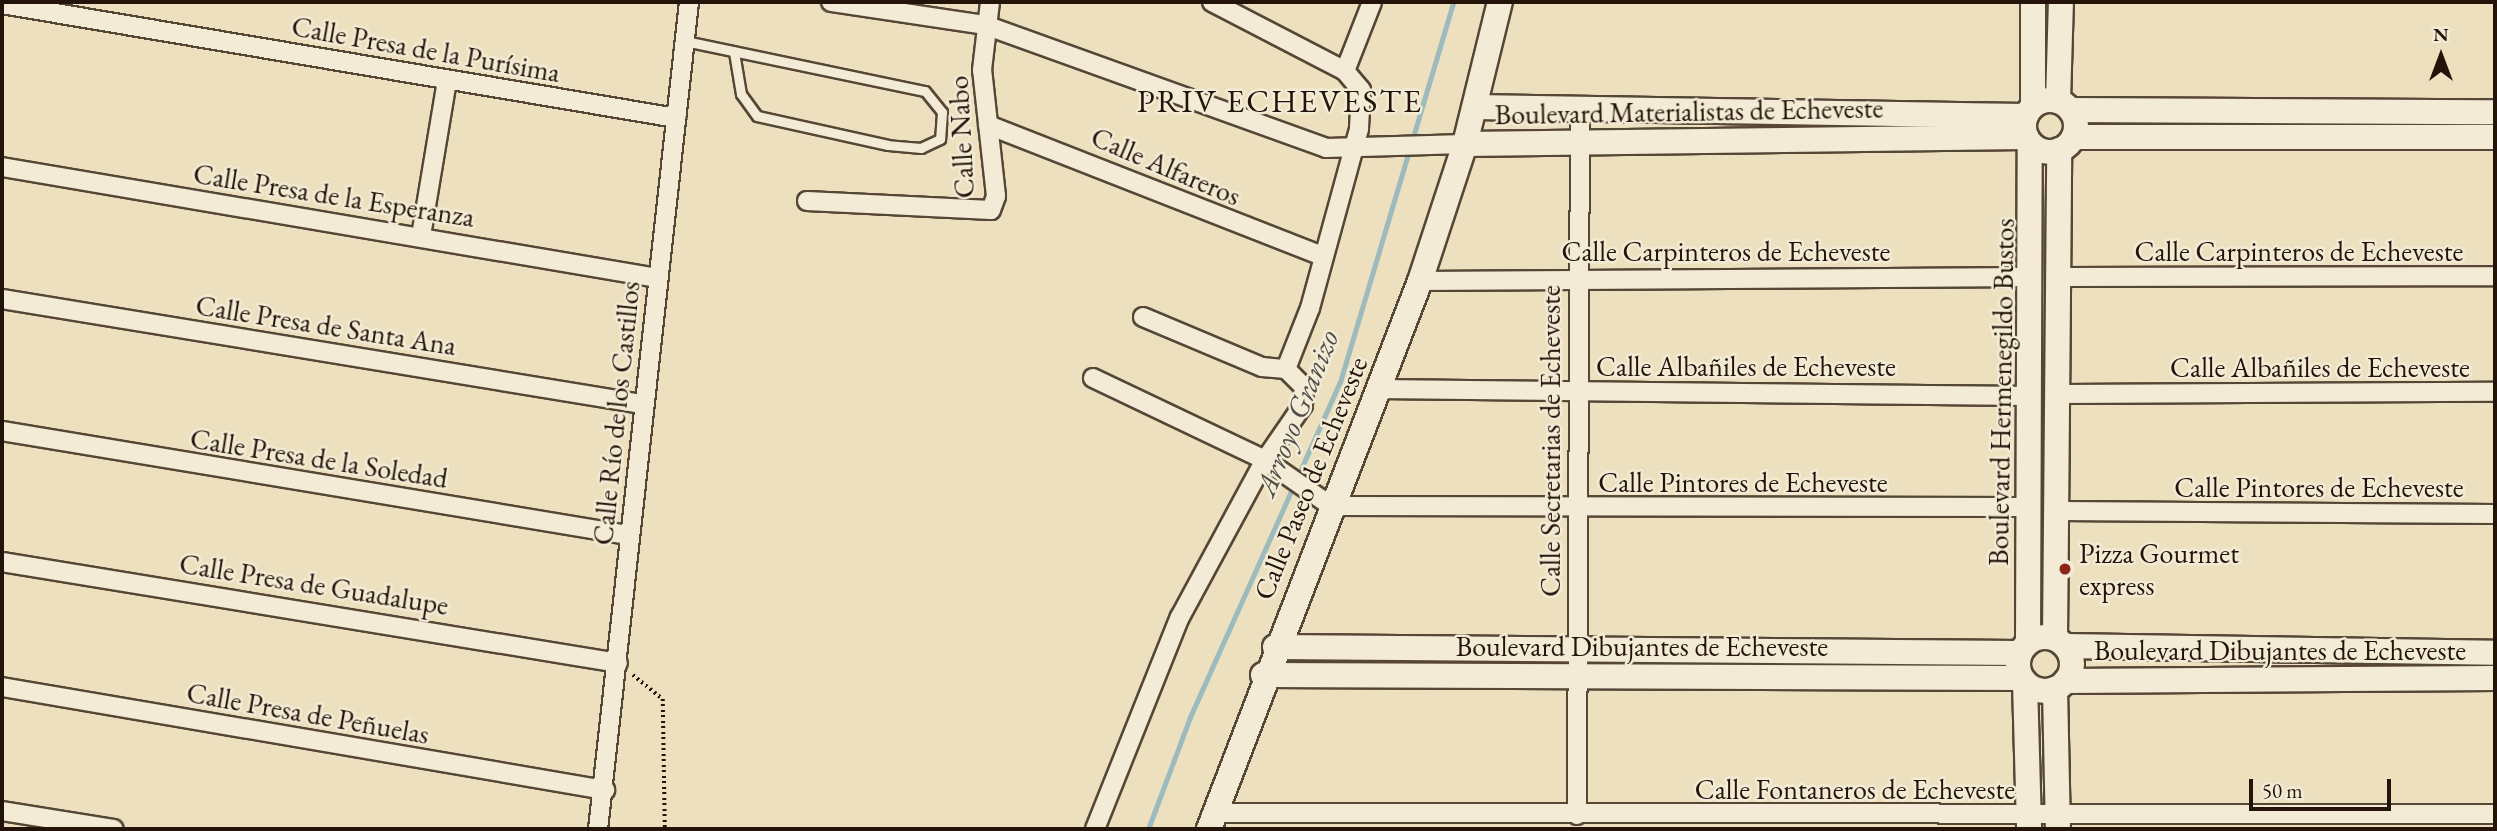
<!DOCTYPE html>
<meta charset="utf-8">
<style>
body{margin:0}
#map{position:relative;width:2497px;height:831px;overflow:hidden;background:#ece0be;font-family:"EB Garamond",serif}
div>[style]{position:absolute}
.stream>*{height:5px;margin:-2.5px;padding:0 2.5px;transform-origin:2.5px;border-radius:2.5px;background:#9dbabc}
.path>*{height:3.5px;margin-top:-1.75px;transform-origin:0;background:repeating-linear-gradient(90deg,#231308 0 2px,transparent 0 5.5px)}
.roads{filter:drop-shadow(2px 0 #554636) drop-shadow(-2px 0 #554636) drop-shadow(0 2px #554636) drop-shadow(0 -2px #554636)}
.lane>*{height:9px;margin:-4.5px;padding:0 4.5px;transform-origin:4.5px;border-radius:4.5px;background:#f3ebd5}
.street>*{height:18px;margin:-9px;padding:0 9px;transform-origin:9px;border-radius:9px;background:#f3ebd5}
.secondary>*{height:24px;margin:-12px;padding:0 12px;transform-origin:12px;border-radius:12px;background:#f3ebd5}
.secondary>.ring{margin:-12px;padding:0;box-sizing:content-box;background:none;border:24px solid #f3ebd5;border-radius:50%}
.dots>*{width:19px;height:19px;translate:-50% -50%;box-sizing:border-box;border:4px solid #f3ebd5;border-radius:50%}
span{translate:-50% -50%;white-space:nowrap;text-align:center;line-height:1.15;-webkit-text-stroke:5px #f3ebd5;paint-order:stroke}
.street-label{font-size:28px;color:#231308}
.poi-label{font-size:28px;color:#231308}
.left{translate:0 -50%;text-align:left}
.water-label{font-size:30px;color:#4e4d47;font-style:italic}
.quarter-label{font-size:32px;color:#231308;letter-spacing:2px}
.frame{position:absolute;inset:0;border:4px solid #231308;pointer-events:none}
.north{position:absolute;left:2406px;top:21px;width:70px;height:70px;-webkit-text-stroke:5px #f3ebd5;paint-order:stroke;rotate:0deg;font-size:19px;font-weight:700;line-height:28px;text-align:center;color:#231308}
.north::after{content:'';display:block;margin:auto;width:24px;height:32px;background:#231308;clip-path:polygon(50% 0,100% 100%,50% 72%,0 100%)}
.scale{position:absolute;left:2249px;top:779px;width:142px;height:32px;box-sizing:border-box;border:4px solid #231308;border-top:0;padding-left:9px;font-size:21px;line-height:24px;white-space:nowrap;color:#231308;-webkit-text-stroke:5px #f3ebd5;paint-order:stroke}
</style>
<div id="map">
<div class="stream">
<div style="left:1148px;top:829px;width:120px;rotate:-69.4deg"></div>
<div style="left:1190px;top:717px;width:367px;rotate:-65.9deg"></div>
<div style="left:1340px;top:382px;width:396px;rotate:-73.4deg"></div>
</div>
<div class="path">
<div style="left:633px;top:675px;width:38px;rotate:39deg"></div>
<div style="left:663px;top:699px;width:130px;rotate:89.1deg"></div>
</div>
<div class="roads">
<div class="lane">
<div style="left:685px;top:41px;width:245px;rotate:11.8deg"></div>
<div style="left:925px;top:91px;width:27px;rotate:51deg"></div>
<div style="left:942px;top:112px;width:27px;rotate:94deg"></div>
<div style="left:940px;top:139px;width:21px;rotate:155deg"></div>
<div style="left:921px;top:148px;width:33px;rotate:-175deg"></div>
<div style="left:888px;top:145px;width:134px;rotate:-167.5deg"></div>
<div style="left:757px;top:116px;width:27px;rotate:-126deg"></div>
<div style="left:741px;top:94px;width:43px;rotate:-99.5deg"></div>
</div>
<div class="street">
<div style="left:831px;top:2px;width:156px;rotate:8.5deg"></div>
<div style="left:985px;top:25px;width:363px;rotate:19.8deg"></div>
<div style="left:1326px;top:148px;width:139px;rotate:-1.6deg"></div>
<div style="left:1212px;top:2px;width:150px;rotate:27.4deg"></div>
<div style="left:1345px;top:71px;width:25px;rotate:50deg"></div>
<div style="left:1361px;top:90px;width:39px;rotate:93deg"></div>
<div style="left:1359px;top:129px;width:186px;rotate:105.3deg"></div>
<div style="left:1310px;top:308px;width:66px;rotate:111.5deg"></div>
<div style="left:2px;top:4px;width:684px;rotate:9.6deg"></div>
<div style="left:1345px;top:71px;width:74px;rotate:-68.6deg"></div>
<div style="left:988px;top:125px;width:360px;rotate:21.4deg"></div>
<div style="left:2px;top:167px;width:664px;rotate:9.62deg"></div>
<div style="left:807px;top:201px;width:184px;rotate:2.8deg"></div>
<div style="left:991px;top:210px;width:15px;rotate:-70deg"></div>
<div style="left:996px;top:196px;width:127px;rotate:-96.3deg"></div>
<div style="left:982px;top:70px;width:68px;rotate:-83.3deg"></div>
<div style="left:421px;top:236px;width:158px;rotate:-80.5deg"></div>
<div style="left:2061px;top:277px;width:434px;rotate:-0.1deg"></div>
<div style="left:1420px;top:281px;width:612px;rotate:-0.37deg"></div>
<div style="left:2px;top:299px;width:649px;rotate:9.32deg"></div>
<div style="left:1143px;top:317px;width:129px;rotate:22.8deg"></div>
<div style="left:1262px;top:367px;width:24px;rotate:5deg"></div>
<div style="left:1093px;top:378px;width:191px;rotate:25.5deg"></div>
<div style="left:1265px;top:460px;width:80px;rotate:34.9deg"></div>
<div style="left:1331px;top:506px;width:698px;rotate:0.08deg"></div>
<div style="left:1378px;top:389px;width:652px;rotate:0.62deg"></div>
<div style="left:2062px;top:394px;width:433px;rotate:-0.3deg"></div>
<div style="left:2px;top:431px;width:635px;rotate:9.43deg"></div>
<div style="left:2059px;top:511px;width:436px;rotate:0.4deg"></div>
<div style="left:2px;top:562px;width:624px;rotate:9.31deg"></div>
<div style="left:2px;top:687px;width:612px;rotate:9.69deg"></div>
<div style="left:2px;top:811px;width:113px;rotate:9.1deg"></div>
<div style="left:1215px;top:813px;width:1280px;rotate:0.04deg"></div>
<div style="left:1577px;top:815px;width:707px;rotate:-89.76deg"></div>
<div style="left:598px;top:829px;width:832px;rotate:-83.72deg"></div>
<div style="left:1095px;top:829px;width:228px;rotate:-68.2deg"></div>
<div style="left:1180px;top:617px;width:179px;rotate:-61.6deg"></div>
<div style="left:1265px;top:460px;width:67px;rotate:-55.4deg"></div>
<div style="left:1303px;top:405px;width:18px;rotate:-87deg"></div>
<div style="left:1304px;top:387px;width:25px;rotate:-135deg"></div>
</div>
<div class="secondary">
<div style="left:2033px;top:2px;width:103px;rotate:90deg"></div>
<div class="ring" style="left:2024px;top:100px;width:28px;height:28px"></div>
<div style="left:2058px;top:101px;width:99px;rotate:-88.3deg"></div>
<div style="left:1475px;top:107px;width:551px;rotate:0.94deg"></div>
<div style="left:2071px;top:110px;width:424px;rotate:0.3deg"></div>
<div style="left:2074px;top:137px;width:421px"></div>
<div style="left:1465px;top:144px;width:561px;rotate:-0.71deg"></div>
<div class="ring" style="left:2018px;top:637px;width:30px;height:30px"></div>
<div style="left:2055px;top:638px;width:488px;rotate:-89.5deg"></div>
<div style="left:2028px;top:642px;width:499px;rotate:-89.8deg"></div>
<div style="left:2066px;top:646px;width:429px;rotate:0.9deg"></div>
<div style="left:1275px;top:647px;width:744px;rotate:0.46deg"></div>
<div style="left:1263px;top:675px;width:758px;rotate:0.23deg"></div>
<div style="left:2066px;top:681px;width:429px;rotate:-0.4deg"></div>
<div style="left:2025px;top:683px;width:146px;rotate:88.4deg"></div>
<div style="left:2055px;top:689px;width:140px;rotate:88.8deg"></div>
<div style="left:1209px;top:829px;width:587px;rotate:-68.94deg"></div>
<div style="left:1420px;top:281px;width:144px;rotate:-71.8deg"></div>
<div style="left:1465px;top:144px;width:146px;rotate:-76.2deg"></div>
</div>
</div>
<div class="dots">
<div style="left:2065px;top:569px;background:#8f2418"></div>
</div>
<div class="street-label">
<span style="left:426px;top:49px;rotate:10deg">Calle Presa de la Purísima</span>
<span style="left:1689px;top:111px;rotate:-1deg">Boulevard Materialistas de Echeveste</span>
<span style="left:961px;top:137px;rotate:-93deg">Calle Nabo</span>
<span style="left:1166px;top:166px;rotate:23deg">Calle Alfareros</span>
<span style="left:334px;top:195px;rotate:9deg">Calle Presa de la Esperanza</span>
<span style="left:1726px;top:251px">Calle Carpinteros de Echeveste</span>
<span style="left:2299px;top:251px">Calle Carpinteros de Echeveste</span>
<span style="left:326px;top:325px;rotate:9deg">Calle Presa de Santa Ana</span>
<span style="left:1746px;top:366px">Calle Albañiles de Echeveste</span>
<span style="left:2320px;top:367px">Calle Albañiles de Echeveste</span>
<span style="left:2001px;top:392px;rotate:-89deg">Boulevard Hermenegildo Bustos</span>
<span style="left:616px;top:413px;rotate:-84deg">Calle Río de los Castillos</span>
<span style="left:1550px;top:441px;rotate:-90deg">Calle Secretarias de Echeveste</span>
<span style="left:319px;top:458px;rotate:9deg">Calle Presa de la Soledad</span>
<span style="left:1310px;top:478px;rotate:-68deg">Calle Paseo de Echeveste</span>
<span style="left:1743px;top:482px">Calle Pintores de Echeveste</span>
<span style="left:2319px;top:487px">Calle Pintores de Echeveste</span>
<span style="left:314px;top:584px;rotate:9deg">Calle Presa de Guadalupe</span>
<span style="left:1642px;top:646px">Boulevard Dibujantes de Echeveste</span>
<span style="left:2280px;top:650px">Boulevard Dibujantes de Echeveste</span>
<span style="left:308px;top:713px;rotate:10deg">Calle Presa de Peñuelas</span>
<span style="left:1855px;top:789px">Calle Fontaneros de Echeveste</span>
</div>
<div class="poi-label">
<span class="left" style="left:2079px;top:569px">Pizza Gourmet<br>express</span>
</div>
<div class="water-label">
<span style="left:1297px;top:413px;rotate:-68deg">Arroyo Granizo</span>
</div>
<div class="quarter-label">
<span style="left:1280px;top:101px">PRIV ECHEVESTE</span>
</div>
<div class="frame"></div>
<div class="north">N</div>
<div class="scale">50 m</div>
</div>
